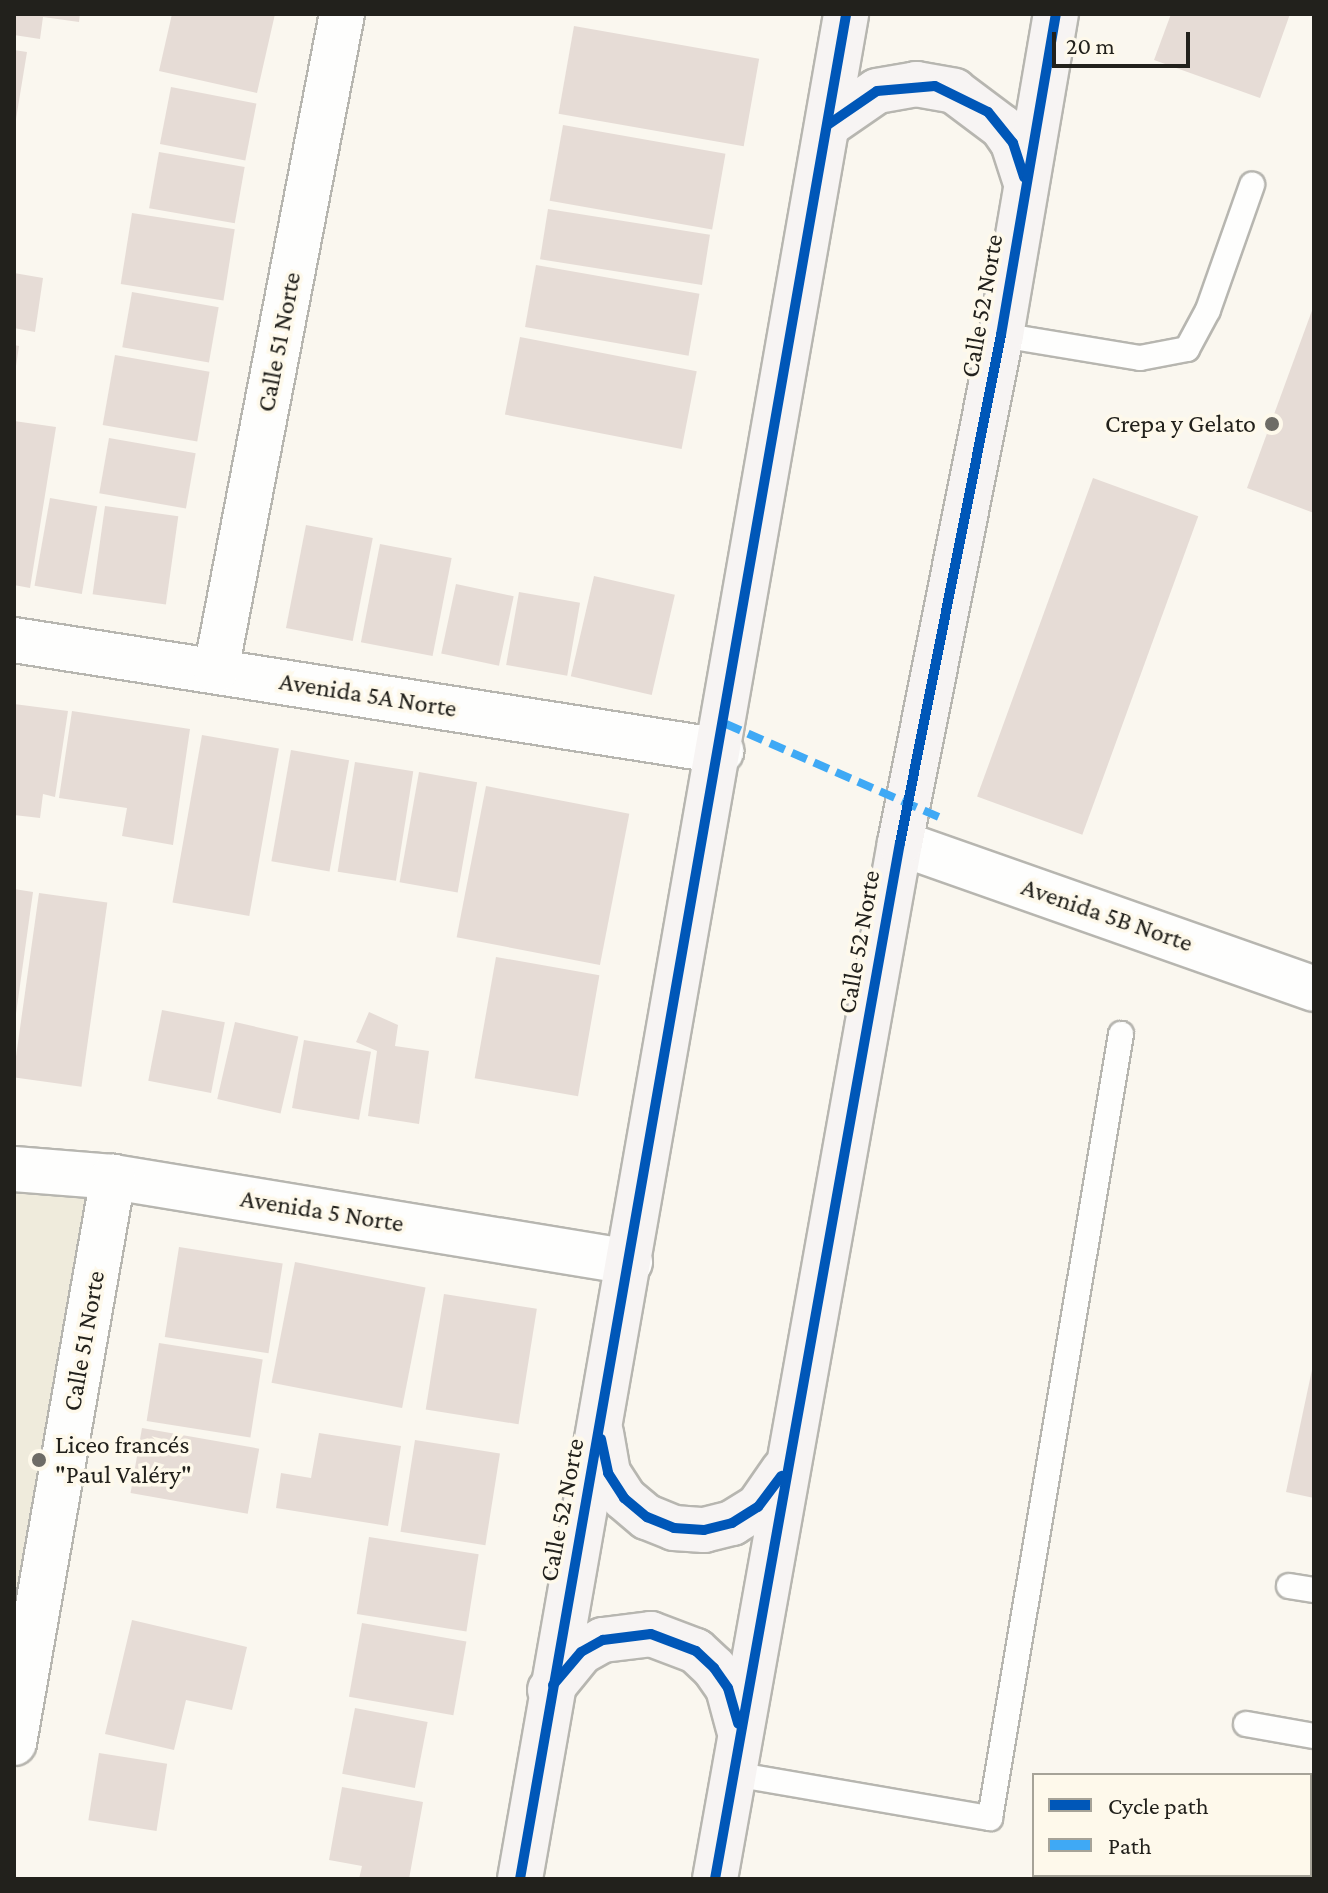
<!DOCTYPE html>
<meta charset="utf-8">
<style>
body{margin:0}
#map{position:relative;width:1328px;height:1893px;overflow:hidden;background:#faf7ef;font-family:"Crimson Pro",serif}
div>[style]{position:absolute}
.built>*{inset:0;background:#efebdc}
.building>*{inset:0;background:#e6dcd6;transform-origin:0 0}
.roads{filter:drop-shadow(2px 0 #b7b6b0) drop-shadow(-2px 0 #b7b6b0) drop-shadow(0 2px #b7b6b0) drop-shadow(0 -2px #b7b6b0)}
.service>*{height:24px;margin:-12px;padding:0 12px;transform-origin:12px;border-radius:12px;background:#fefefd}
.minor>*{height:44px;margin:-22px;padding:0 22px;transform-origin:22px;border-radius:22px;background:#fefefd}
.secondary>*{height:44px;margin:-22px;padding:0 22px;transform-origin:22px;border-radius:22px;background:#f7f4f3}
.quiet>*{height:8px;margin-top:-4px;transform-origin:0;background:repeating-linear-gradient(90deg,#3fa9f5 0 16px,transparent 0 24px)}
.cycleway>*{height:10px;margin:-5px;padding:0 5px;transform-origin:5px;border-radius:5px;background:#0057b8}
.dots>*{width:22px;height:22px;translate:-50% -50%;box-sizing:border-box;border:4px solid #fef9eb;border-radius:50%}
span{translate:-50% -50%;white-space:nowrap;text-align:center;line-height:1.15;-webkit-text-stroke:7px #fef9eb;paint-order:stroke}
.street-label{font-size:26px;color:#22211c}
.poi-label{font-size:26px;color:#22211c}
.right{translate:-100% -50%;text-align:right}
.left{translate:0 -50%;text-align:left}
.frame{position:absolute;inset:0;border:16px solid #22211c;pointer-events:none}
.legend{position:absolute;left:1032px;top:1773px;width:280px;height:104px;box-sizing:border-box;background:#fef9eb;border:2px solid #a6a398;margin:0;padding:10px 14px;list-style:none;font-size:24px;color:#22211c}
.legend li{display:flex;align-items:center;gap:16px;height:40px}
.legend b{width:40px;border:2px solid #a6a398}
.scale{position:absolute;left:1052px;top:32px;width:138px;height:36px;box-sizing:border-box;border:4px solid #22211c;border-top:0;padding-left:10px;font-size:24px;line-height:28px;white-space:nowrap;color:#22211c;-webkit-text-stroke:6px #fef9eb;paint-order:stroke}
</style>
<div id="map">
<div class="built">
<div style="clip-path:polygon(14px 1169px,113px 1177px,14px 1743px)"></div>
</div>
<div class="building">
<div style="clip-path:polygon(14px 14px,80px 14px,79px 22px,43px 17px,40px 39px,14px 35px)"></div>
<div style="clip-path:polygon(172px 14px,275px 14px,257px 93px,159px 71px)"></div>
<div style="clip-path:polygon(1171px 14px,1290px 14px,1260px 98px,1154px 60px)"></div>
<div style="left:574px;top:26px;width:188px;height:89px;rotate:10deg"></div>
<div style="clip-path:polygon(14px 50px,27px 52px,16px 119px,14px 118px)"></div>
<div style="left:171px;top:87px;width:87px;height:58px;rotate:11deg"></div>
<div style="left:563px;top:125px;width:165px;height:77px;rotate:10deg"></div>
<div style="left:159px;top:152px;width:87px;height:57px;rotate:10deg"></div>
<div style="left:548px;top:209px;width:164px;height:51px;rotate:9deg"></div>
<div style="left:132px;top:213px;width:104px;height:72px;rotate:9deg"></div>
<div style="left:536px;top:265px;width:166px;height:63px;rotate:10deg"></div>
<div style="clip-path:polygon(14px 273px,43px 278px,35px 332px,14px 328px)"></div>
<div style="left:132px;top:292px;width:88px;height:56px;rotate:10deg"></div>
<div style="clip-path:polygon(1314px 305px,1314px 513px,1247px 488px)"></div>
<div style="left:520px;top:337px;width:180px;height:79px;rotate:11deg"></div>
<div style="clip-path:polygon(14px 345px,19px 346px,16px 366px,14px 366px)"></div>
<div style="left:115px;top:355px;width:96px;height:71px;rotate:10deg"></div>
<div style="clip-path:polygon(14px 421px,56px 427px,30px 588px,14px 585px)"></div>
<div style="left:109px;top:438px;width:88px;height:56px;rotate:10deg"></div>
<div style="left:1093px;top:478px;width:112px;height:339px;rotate:20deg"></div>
<div style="left:50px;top:498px;width:48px;height:89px;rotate:10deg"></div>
<div style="left:105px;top:506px;width:74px;height:89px;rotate:8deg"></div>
<div style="left:306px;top:525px;width:68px;height:105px;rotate:11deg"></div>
<div style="left:380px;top:544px;width:73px;height:100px;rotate:11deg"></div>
<div style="left:594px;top:576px;width:83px;height:103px;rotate:13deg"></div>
<div style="left:456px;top:584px;width:59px;height:71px;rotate:12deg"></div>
<div style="left:519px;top:592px;width:62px;height:74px;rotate:10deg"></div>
<div style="clip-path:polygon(14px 704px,68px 711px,55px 797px,43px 794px,40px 818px,14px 815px)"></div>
<div style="clip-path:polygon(72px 711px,190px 729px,173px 845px,122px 836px,127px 808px,59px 798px)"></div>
<div style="left:202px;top:735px;width:78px;height:170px;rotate:10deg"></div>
<div style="left:291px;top:750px;width:59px;height:113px;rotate:10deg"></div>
<div style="left:355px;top:762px;width:59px;height:111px;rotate:9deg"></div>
<div style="left:419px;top:772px;width:59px;height:112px;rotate:10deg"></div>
<div style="left:486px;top:786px;width:146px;height:154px;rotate:11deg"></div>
<div style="clip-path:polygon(14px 889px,33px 892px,16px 1014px,14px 1014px)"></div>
<div style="left:39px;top:893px;width:69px;height:186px;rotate:8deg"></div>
<div style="left:496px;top:957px;width:105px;height:123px;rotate:10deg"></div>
<div style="left:162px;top:1010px;width:64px;height:72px;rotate:11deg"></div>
<div style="clip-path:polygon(369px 1012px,398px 1025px,395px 1046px,429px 1051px,419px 1124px,368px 1116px,377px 1051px,356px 1042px)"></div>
<div style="left:235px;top:1022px;width:65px;height:79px;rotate:13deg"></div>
<div style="left:304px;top:1040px;width:68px;height:69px;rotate:10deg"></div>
<div style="left:179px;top:1247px;width:105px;height:91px;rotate:9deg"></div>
<div style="left:295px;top:1262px;width:133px;height:123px;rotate:11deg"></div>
<div style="left:444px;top:1294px;width:94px;height:117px;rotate:9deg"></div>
<div style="left:159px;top:1343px;width:105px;height:79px;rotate:9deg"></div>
<div style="clip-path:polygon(1313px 1365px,1314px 1366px,1314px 1498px,1286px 1492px)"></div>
<div style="left:142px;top:1428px;width:119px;height:66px;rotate:10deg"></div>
<div style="clip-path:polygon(319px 1433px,401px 1446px,388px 1526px,276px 1508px,281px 1473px,311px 1478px)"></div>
<div style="left:415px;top:1440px;width:86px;height:93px;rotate:9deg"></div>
<div style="left:369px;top:1537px;width:111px;height:78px;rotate:9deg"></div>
<div style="clip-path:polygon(132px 1620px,247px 1647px,232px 1710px,186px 1700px,174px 1750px,105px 1734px)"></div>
<div style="left:362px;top:1623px;width:106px;height:75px;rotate:10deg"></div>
<div style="left:355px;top:1708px;width:74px;height:67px;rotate:11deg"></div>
<div style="left:99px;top:1753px;width:69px;height:68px;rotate:9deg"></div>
<div style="clip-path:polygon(342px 1787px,423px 1802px,409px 1879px,359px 1879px,362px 1866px,329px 1860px)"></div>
<div style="left:1231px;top:1875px;width:74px;height:4px"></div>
</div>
<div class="roads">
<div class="service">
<div style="left:1001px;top:335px;width:141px;rotate:9.4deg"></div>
<div style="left:1140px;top:358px;width:48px;rotate:-10.8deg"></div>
<div style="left:1187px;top:349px;width:44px;rotate:-61.7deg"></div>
<div style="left:1208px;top:310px;width:133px;rotate:-70.6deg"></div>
<div style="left:1289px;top:1586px;width:25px;rotate:9deg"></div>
<div style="left:1246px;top:1724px;width:69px;rotate:10deg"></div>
<div style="left:734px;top:1774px;width:260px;rotate:9.8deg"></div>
<div style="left:990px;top:1818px;width:795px;rotate:-80.51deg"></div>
</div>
<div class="minor">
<div style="left:14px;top:640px;width:716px;rotate:8.92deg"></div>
<div style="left:216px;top:670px;width:668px;rotate:-79.13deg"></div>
<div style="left:900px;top:843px;width:439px;rotate:19.4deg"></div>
<div style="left:14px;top:1169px;width:99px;rotate:4.6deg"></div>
<div style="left:113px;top:1177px;width:524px;rotate:9.34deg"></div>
<div style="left:14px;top:1743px;width:575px;rotate:-80.08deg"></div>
</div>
<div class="secondary">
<div style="left:829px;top:124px;width:58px;rotate:-34.5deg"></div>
<div style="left:877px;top:91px;width:40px;rotate:-10deg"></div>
<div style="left:916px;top:84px;width:39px;rotate:10deg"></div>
<div style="left:954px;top:91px;width:60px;rotate:36.9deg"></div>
<div style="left:1002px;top:127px;width:19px;rotate:55deg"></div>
<div style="left:1013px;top:143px;width:39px;rotate:72deg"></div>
<div style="left:601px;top:1433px;width:41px;rotate:80.1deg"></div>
<div style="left:608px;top:1473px;width:30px;rotate:57deg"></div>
<div style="left:624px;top:1498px;width:30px;rotate:40deg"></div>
<div style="left:647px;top:1517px;width:29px;rotate:22deg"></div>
<div style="left:674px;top:1528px;width:30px;rotate:4deg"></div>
<div style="left:704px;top:1530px;width:29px;rotate:-14deg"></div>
<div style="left:732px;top:1523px;width:31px;rotate:-32deg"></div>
<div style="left:758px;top:1507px;width:44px;rotate:-55.2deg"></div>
<div style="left:550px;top:1690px;width:49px;rotate:-50.8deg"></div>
<div style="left:581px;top:1652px;width:25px;rotate:-29deg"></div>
<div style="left:603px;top:1640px;width:48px;rotate:-7.1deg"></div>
<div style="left:651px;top:1634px;width:48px;rotate:20.7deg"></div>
<div style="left:696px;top:1651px;width:25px;rotate:43deg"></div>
<div style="left:714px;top:1668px;width:24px;rotate:55deg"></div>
<div style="left:728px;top:1688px;width:42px;rotate:75deg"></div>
<div style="left:520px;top:1879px;width:1893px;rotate:-80.08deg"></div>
<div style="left:715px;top:1879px;width:1052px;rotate:-79.88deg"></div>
<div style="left:900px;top:843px;width:518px;rotate:-78.76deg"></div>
<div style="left:1001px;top:335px;width:326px;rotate:-80.3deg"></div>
</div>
</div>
<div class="quiet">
<div style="left:726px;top:724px;width:235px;rotate:23.6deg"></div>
</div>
<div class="cycleway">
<div style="left:829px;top:124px;width:58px;rotate:-34.5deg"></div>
<div style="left:877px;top:91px;width:58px;rotate:-4.9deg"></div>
<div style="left:935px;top:86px;width:59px;rotate:26.1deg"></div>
<div style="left:988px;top:112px;width:40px;rotate:51deg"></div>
<div style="left:1013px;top:143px;width:36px;rotate:72deg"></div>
<div style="left:601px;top:1439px;width:35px;rotate:78deg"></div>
<div style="left:608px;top:1473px;width:30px;rotate:57deg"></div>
<div style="left:624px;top:1498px;width:30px;rotate:40deg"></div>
<div style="left:647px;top:1517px;width:29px;rotate:22deg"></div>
<div style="left:674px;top:1528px;width:30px;rotate:4deg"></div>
<div style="left:704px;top:1530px;width:29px;rotate:-14deg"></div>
<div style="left:732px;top:1523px;width:31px;rotate:-32deg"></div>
<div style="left:758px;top:1507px;width:39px;rotate:-53deg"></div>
<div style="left:553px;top:1685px;width:43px;rotate:-49.7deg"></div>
<div style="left:581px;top:1652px;width:25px;rotate:-29deg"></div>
<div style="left:603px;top:1640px;width:48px;rotate:-7.1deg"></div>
<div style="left:651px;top:1634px;width:48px;rotate:20.7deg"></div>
<div style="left:696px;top:1651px;width:25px;rotate:43deg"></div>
<div style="left:714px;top:1668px;width:24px;rotate:55deg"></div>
<div style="left:728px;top:1688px;width:37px;rotate:74deg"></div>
<div style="left:520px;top:1879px;width:1893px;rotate:-80.08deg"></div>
<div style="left:715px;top:1879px;width:1052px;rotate:-79.88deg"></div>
<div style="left:900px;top:843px;width:518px;rotate:-78.76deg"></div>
<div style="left:1001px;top:335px;width:326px;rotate:-80.3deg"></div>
</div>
<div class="dots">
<div style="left:1272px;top:424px;background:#6e6c66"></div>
<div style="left:39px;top:1460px;background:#6e6c66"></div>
</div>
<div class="street-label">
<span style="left:982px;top:306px;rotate:-80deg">Calle 52 Norte</span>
<span style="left:279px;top:342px;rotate:-79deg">Calle 51 Norte</span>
<span style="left:368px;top:695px;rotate:9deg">Avenida 5A Norte</span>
<span style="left:1107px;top:915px;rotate:19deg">Avenida 5B Norte</span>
<span style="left:859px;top:942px;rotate:-80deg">Calle 52 Norte</span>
<span style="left:322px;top:1211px;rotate:9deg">Avenida 5 Norte</span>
<span style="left:84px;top:1341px;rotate:-80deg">Calle 51 Norte</span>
<span style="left:562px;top:1510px;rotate:-79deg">Calle 52 Norte</span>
</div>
<div class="poi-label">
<span class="right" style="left:1256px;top:424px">Crepa y Gelato</span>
<span class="left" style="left:55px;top:1460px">Liceo francés<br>"Paul Valéry"</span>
</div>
<div class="frame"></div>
<ul class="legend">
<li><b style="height:10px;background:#0057b8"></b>Cycle path</li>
<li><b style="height:10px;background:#3fa9f5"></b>Path</li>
</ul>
<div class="scale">20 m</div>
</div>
